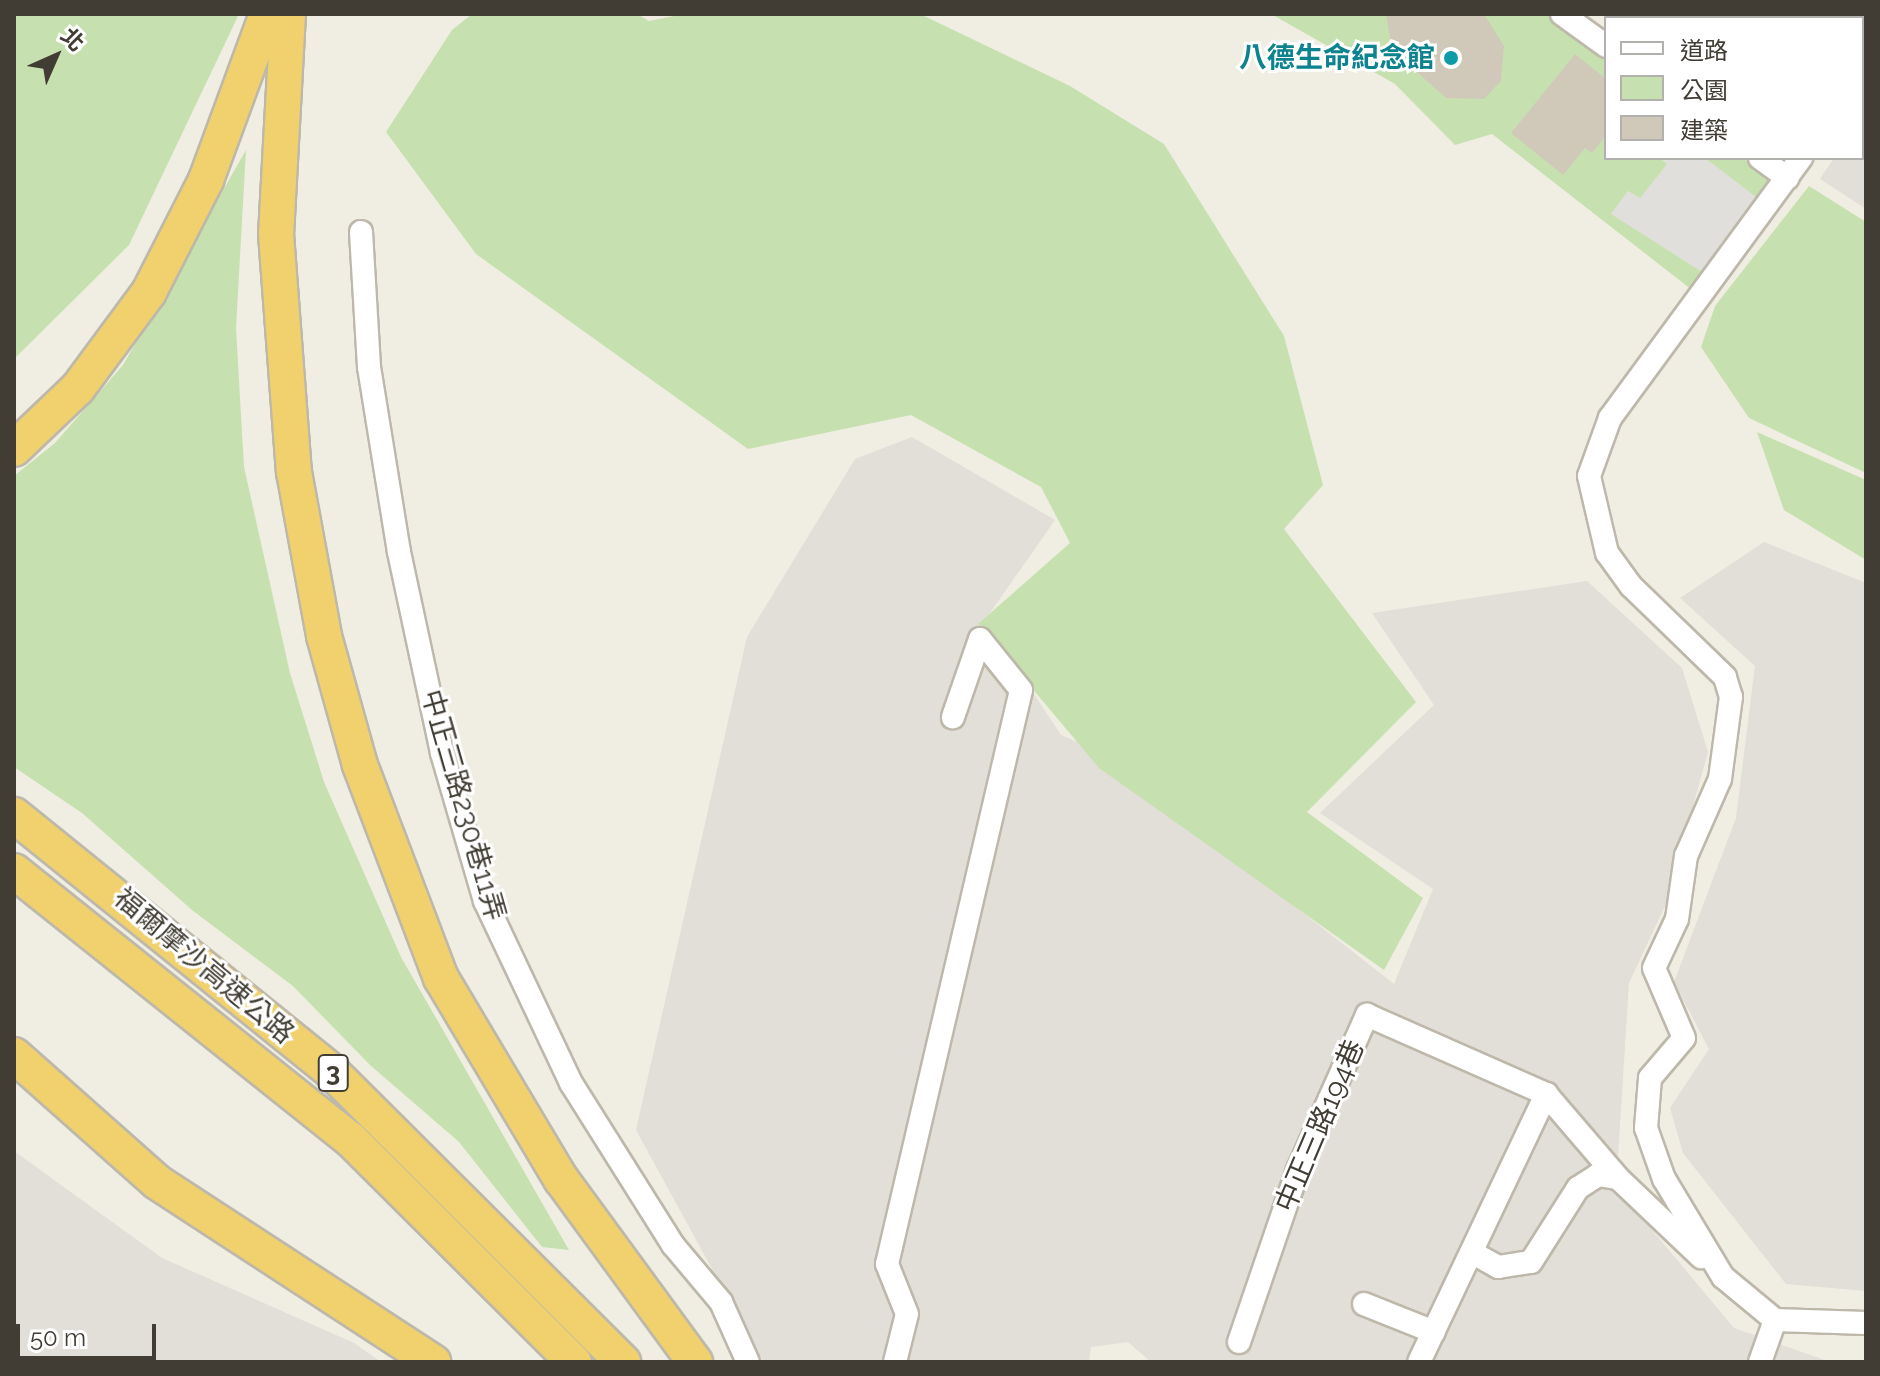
<!DOCTYPE html>
<meta charset="utf-8">
<style>
body{margin:0}
#map{position:relative;width:1880px;height:1376px;overflow:hidden;background:#f0ede3;font-family:Raleway,"Noto Sans TC",sans-serif}
div>[style]{position:absolute}
.industrial>*{inset:0;background:#e2ded8}
.green>*{inset:0;background:#c6e1af}
.parking>*{inset:0;background:#e1dfdb}
.building>*{inset:0;background:#d0c9ba}
.roads{filter:drop-shadow(2px 0 #bdb8aa) drop-shadow(-2px 0 #bdb8aa) drop-shadow(0 2px #bdb8aa) drop-shadow(0 -2px #bdb8aa)}
.minor>*{height:22px;margin:-11px;padding:0 11px;transform-origin:11px;border-radius:11px;background:#fff}
.highway>*{height:34px;margin:-17px;padding:0 17px;transform-origin:17px;border-radius:17px;background:#f0d16e}
.dots>*{width:22px;height:22px;translate:-50% -50%;box-sizing:border-box;border:4px solid #fff;border-radius:50%}
span{translate:-50% -50%;white-space:nowrap;text-align:center;line-height:1.15;-webkit-text-stroke:6px #fff;paint-order:stroke}
.shield-label span{padding:2px 6px;background:#fff;border:2px solid;border-radius:6px;-webkit-text-stroke-width:0}
.shield-label{font-size:26px;color:#413d34;font-weight:700}
.culture-label{font-size:28px;color:#0d838f;font-weight:700}
.right{translate:-100% -50%;text-align:right}
.street-label{font-size:28px;color:#413d34}
.frame{position:absolute;inset:0;border:16px solid #413d34;pointer-events:none}
.legend{position:absolute;left:1604px;top:16px;width:260px;height:144px;box-sizing:border-box;background:#fff;border:2px solid #b3b1ae;margin:0;padding:10px 14px;list-style:none;font-size:24px;color:#413d34}
.legend li{display:flex;align-items:center;gap:16px;height:40px}
.legend b{width:40px;border:2px solid #b3b1ae}
.north{position:absolute;left:16px;top:16px;width:80px;height:80px;-webkit-text-stroke:6px #fff;paint-order:stroke;rotate:45deg;font-size:22px;font-weight:700;line-height:32px;text-align:center;color:#413d34}
.north::after{content:'';display:block;margin:auto;width:28px;height:36px;background:#413d34;clip-path:polygon(50% 0,100% 100%,50% 72%,0 100%)}
.scale{position:absolute;left:16px;top:1324px;width:140px;height:36px;box-sizing:border-box;border:4px solid #413d34;border-top:0;padding-left:10px;font-size:24px;line-height:28px;white-space:nowrap;color:#413d34;-webkit-text-stroke:6px #fff;paint-order:stroke}
</style>
<div id="map">
<div class="industrial">
<div style="clip-path:polygon(1866px 111px,1866px 209px,1820px 179px,1834px 158px,1862px 158px)"></div>
<div style="clip-path:polygon(912px 437px,1055px 520px,985px 620px,1061px 735px,1177px 785px,1247px 869px,1394px 984px,1433px 889px,1320px 813px,1434px 705px,1372px 613px,1587px 581px,1682px 668px,1708px 752px,1666px 904px,1629px 983px,1616px 1187px,1734px 1328px,1830px 1362px,1151px 1362px,1128px 1342px,1091px 1347px,1089px 1362px,763px 1362px,636px 1130px,747px 637px,855px 459px)"></div>
<div style="clip-path:polygon(1764px 542px,1866px 583px,1866px 1291px,1786px 1284px,1683px 1153px,1670px 1108px,1709px 1049px,1674px 982px,1736px 818px,1755px 666px,1680px 598px)"></div>
<div style="clip-path:polygon(14px 1151px,162px 1258px,354px 1343px,381px 1362px,14px 1362px)"></div>
</div>
<div class="green">
<div style="clip-path:polygon(14px 14px,239px 14px,129px 245px,14px 359px)"></div>
<div style="clip-path:polygon(472px 14px,637px 14px,649px 21px,684px 14px,920px 14px,1070px 86px,1164px 144px,1284px 336px,1323px 485px,1284px 529px,1416px 702px,1307px 812px,1423px 898px,1384px 970px,1099px 768px,978px 624px,1070px 543px,1041px 487px,911px 415px,748px 449px,476px 254px,386px 132px,452px 30px)"></div>
<div style="clip-path:polygon(1271px 14px,1546px 14px,1606px 58px,1606px 158px,1743px 158px,1771px 179px,1692px 290px,1492px 134px,1455px 145px,1395px 84px)"></div>
<div style="clip-path:polygon(246px 150px,236px 328px,244px 467px,290px 673px,324px 782px,401px 957px,569px 1250px,542px 1247px,459px 1142px,370px 1065px,293px 986px,192px 910px,82px 813px,14px 767px,14px 476px,55px 443px,123px 365px)"></div>
<div style="clip-path:polygon(1809px 186px,1866px 222px,1866px 473px,1749px 418px,1701px 347px,1715px 306px)"></div>
<div style="clip-path:polygon(1757px 432px,1866px 480px,1866px 560px,1784px 510px)"></div>
</div>
<div class="parking">
<div style="clip-path:polygon(1659px 158px,1705px 158px,1756px 197px,1702px 272px,1611px 214px,1628px 191px,1640px 198px,1667px 164px)"></div>
</div>
<div class="building">
<div style="clip-path:polygon(1386px 14px,1484px 14px,1504px 46px,1501px 81px,1484px 99px,1446px 98px,1392px 50px)"></div>
<div style="clip-path:polygon(1575px 54px,1606px 79px,1606px 136px,1592px 153px,1585px 148px,1563px 175px,1511px 133px)"></div>
</div>
<div class="roads">
<div class="minor">
<div style="left:1562px;top:14px;width:54px;rotate:36deg"></div>
<div style="left:1862px;top:69px;width:7px;rotate:-56deg"></div>
<div style="left:1760px;top:158px;width:34px;rotate:36deg"></div>
<div style="left:361px;top:232px;width:135px;rotate:86.6deg"></div>
<div style="left:369px;top:367px;width:187px;rotate:80.8deg"></div>
<div style="left:399px;top:552px;width:206px;rotate:77.9deg"></div>
<div style="left:442px;top:753px;width:154px;rotate:73.8deg"></div>
<div style="left:485px;top:901px;width:201px;rotate:64.7deg"></div>
<div style="left:571px;top:1083px;width:191px;rotate:57.8deg"></div>
<div style="left:673px;top:1245px;width:75px;rotate:49.9deg"></div>
<div style="left:721px;top:1302px;width:66px;rotate:65.8deg"></div>
<div style="left:1473px;top:1253px;width:29px;rotate:29deg"></div>
<div style="left:1498px;top:1267px;width:33px;rotate:-9deg"></div>
<div style="left:1531px;top:1262px;width:88px;rotate:-57.6deg"></div>
<div style="left:1578px;top:1188px;width:24px;rotate:-33deg"></div>
<div style="left:1598px;top:1175px;width:20px;rotate:9deg"></div>
<div style="left:1364px;top:1304px;width:75px;rotate:21.8deg"></div>
<div style="left:1775px;top:1320px;width:91px;rotate:1.9deg"></div>
<div style="left:1239px;top:1342px;width:182px;rotate:-71.1deg"></div>
<div style="left:1298px;top:1170px;width:170px;rotate:-66deg"></div>
<div style="left:1367px;top:1015px;width:196px;rotate:23.8deg"></div>
<div style="left:1546px;top:1094px;width:111px;rotate:49.4deg"></div>
<div style="left:1618px;top:1178px;width:115px;rotate:43.6deg"></div>
<div style="left:895px;top:1362px;width:49px;rotate:-76deg"></div>
<div style="left:907px;top:1314px;width:54px;rotate:-111.8deg"></div>
<div style="left:887px;top:1264px;width:589px;rotate:-76.86deg"></div>
<div style="left:1021px;top:690px;width:65px;rotate:-128.8deg"></div>
<div style="left:980px;top:639px;width:83px;rotate:109.1deg"></div>
<div style="left:1419px;top:1362px;width:297px;rotate:-64.6deg"></div>
<div style="left:1760px;top:1362px;width:45px;rotate:-70.3deg"></div>
<div style="left:1775px;top:1320px;width:67px;rotate:-140.4deg"></div>
<div style="left:1723px;top:1277px;width:114px;rotate:-121deg"></div>
<div style="left:1664px;top:1179px;width:54px;rotate:-109.4deg"></div>
<div style="left:1646px;top:1128px;width:50px;rotate:-85.4deg"></div>
<div style="left:1650px;top:1078px;width:52px;rotate:-49.6deg"></div>
<div style="left:1684px;top:1038px;width:76px;rotate:-113.2deg"></div>
<div style="left:1654px;top:968px;width:54px;rotate:-64.9deg"></div>
<div style="left:1677px;top:919px;width:64px;rotate:-81.9deg"></div>
<div style="left:1686px;top:856px;width:84px;rotate:-66.2deg"></div>
<div style="left:1720px;top:779px;width:83px;rotate:-82.4deg"></div>
<div style="left:1731px;top:697px;width:21px;rotate:-107deg"></div>
<div style="left:1725px;top:677px;width:131px;rotate:-135.9deg"></div>
<div style="left:1631px;top:586px;width:41px;rotate:-126deg"></div>
<div style="left:1607px;top:553px;width:79px;rotate:-103.2deg"></div>
<div style="left:1589px;top:476px;width:62px;rotate:-70.1deg"></div>
<div style="left:1610px;top:418px;width:323px;rotate:-53.7deg"></div>
</div>
<div class="highway">
<div style="left:288px;top:14px;width:220px;rotate:93.1deg"></div>
<div style="left:276px;top:234px;width:239px;rotate:85.7deg"></div>
<div style="left:294px;top:472px;width:167px;rotate:79.6deg"></div>
<div style="left:324px;top:636px;width:134px;rotate:74.4deg"></div>
<div style="left:360px;top:765px;width:228px;rotate:69.2deg"></div>
<div style="left:441px;top:978px;width:234px;rotate:59.2deg"></div>
<div style="left:561px;top:1179px;width:227px;rotate:53.8deg"></div>
<div style="left:14px;top:449px;width:88px;rotate:-43.6deg"></div>
<div style="left:78px;top:388px;width:119px;rotate:-53.5deg"></div>
<div style="left:149px;top:292px;width:126px;rotate:-63deg"></div>
<div style="left:206px;top:180px;width:177px;rotate:-69.8deg"></div>
<div style="left:14px;top:815px;width:409px;rotate:38.9deg"></div>
<div style="left:332px;top:1072px;width:411px;rotate:44.9deg"></div>
<div style="left:14px;top:871px;width:430px;rotate:38.6deg"></div>
<div style="left:350px;top:1139px;width:316px;rotate:44.9deg"></div>
<div style="left:14px;top:1055px;width:191px;rotate:41.6deg"></div>
<div style="left:157px;top:1182px;width:330px;rotate:33.1deg"></div>
</div>
</div>
<div class="dots">
<div style="left:1451px;top:58px;background:#0f9aa8"></div>
</div>
<div class="shield-label">
<span style="left:333px;top:1073px">3</span>
</div>
<div class="culture-label">
<span class="right" style="left:1435px;top:58px">八德生命紀念館</span>
</div>
<div class="street-label">
<span style="left:463px;top:805px;rotate:74deg">中正三路230巷11弄</span>
<span style="left:204px;top:966px;rotate:40deg">福爾摩沙高速公路</span>
<span style="left:1320px;top:1126px;rotate:-67deg">中正三路194巷</span>
</div>
<div class="frame"></div>
<ul class="legend">
<li><b style="height:10px;background:#fff"></b>道路</li>
<li><b style="height:22px;background:#c6e1af"></b>公園</li>
<li><b style="height:22px;background:#d0c9ba"></b>建築</li>
</ul>
<div class="north">北</div>
<div class="scale">50 m</div>
</div>
